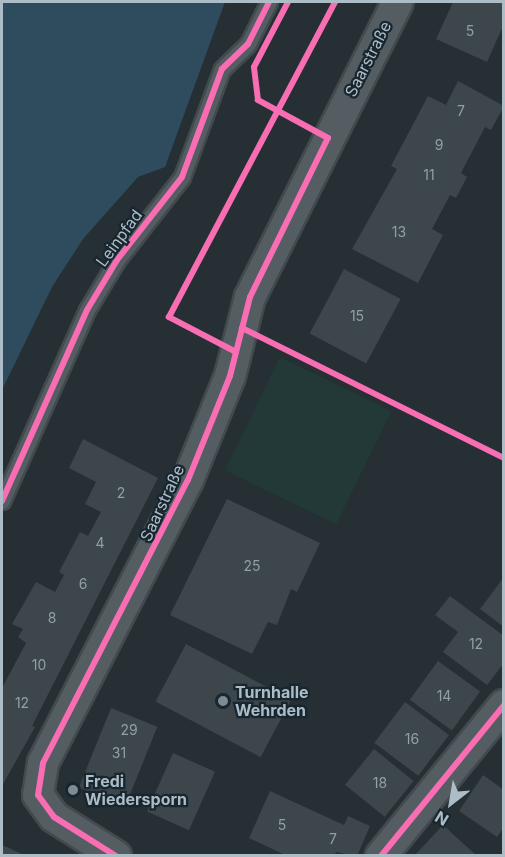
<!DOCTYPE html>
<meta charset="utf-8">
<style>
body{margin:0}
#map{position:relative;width:505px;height:857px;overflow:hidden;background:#252f34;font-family:Inter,sans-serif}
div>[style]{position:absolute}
.green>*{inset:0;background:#223938;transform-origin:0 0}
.water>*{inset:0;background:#2e4c5d}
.building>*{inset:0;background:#3d464b;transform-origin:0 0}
.roads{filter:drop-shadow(2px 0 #434a4e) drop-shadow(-2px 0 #434a4e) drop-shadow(0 2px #434a4e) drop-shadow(0 -2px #434a4e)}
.lane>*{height:15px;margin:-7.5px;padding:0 7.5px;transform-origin:7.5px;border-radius:7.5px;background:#545d62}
.street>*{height:30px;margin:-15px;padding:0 15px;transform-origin:15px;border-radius:15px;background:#545d62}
.cycleway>*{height:6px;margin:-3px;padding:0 3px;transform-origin:3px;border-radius:3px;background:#f96db3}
.dots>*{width:16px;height:16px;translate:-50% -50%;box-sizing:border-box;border:3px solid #18262f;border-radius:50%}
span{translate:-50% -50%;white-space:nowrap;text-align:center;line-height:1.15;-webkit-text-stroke:4.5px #18262f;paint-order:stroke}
.number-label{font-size:14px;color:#919fa8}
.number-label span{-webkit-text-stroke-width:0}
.street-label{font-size:16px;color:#adbdc7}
.poi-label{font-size:16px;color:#adbdc7;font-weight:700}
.left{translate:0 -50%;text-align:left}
.frame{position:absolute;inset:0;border:3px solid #adbdc7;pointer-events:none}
.north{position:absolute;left:421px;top:773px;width:60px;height:60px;-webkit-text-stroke:4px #18262f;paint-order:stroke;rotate:211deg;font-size:16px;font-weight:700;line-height:24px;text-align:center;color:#adbdc7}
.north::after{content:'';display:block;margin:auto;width:21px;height:27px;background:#adbdc7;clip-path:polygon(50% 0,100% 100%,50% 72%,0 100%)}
</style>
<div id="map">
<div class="green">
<div style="left:280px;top:357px;width:124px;height:126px;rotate:26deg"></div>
</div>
<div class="water">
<div style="clip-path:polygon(2px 2px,225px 2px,165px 167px,138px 177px,83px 239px,52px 287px,2px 390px)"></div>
</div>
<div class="building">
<div style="clip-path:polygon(453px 2px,504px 2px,504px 24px,487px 62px,436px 39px)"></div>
<div style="clip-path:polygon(458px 81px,504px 106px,491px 130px,485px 127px,461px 173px,467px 177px,456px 198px,450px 195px,432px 229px,443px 235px,418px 283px,352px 249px,397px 169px,391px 166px,428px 96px,446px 105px)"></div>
<div style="left:344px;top:269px;width:64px;height:73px;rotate:28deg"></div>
<div style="clip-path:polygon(83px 439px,158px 478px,32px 726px,35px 727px,2px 786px,2px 688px,26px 643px,18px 637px,23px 629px,12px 624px,36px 582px,55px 592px,64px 575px,59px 572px,80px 532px,88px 536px,101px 512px,85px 504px,96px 482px,69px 468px)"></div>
<div style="clip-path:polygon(227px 499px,320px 543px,297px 592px,291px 589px,277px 625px,268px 622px,252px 654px,170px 615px)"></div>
<div style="clip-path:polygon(504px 577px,504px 627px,480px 609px)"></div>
<div style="clip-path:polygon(450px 596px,504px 636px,504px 663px,487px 685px,443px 652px,458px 632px,435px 615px)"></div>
<div style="left:186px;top:644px;width:119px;height:65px;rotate:28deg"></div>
<div style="left:438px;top:661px;width:52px;height:48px;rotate:36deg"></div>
<div style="left:405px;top:702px;width:55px;height:51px;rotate:37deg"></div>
<div style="left:111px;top:708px;width:50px;height:86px;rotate:22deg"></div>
<div style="left:374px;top:749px;width:51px;height:46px;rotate:39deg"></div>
<div style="left:173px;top:753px;width:46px;height:64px;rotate:24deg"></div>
<div style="clip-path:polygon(483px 775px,504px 790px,504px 827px,497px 837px,459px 811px)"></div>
<div style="clip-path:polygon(270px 791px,344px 825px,348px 816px,370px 826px,357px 856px,336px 852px,334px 856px,287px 856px,249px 838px)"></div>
<div style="clip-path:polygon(443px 825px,477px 856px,414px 856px)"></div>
<div style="clip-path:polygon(2px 845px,9px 848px,26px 856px,2px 856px)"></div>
</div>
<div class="roads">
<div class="lane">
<div style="left:2px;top:501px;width:209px;rotate:-66deg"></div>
<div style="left:87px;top:310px;width:58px;rotate:-59deg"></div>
<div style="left:117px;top:260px;width:105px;rotate:-51.9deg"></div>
<div style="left:182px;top:177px;width:115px;rotate:-69.7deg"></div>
<div style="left:222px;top:69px;width:36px;rotate:-44deg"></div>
<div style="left:248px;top:44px;width:47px;rotate:-63.4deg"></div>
</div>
<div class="street">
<div style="left:116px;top:856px;width:73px;rotate:-147.8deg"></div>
<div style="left:54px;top:817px;width:27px;rotate:-126deg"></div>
<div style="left:38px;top:795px;width:32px;rotate:-81deg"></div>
<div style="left:43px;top:763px;width:318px;rotate:-62.9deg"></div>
<div style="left:188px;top:480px;width:112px;rotate:-68deg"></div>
<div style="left:230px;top:376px;width:81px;rotate:-75.8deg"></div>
<div style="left:250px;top:297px;width:330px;rotate:-63.4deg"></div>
<div style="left:381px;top:856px;width:195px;rotate:-50.8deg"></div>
</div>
</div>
<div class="cycleway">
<div style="left:242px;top:328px;width:292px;rotate:26.4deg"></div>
<div style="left:236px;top:352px;width:76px;rotate:-152.4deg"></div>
<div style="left:169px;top:317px;width:356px;rotate:-62.2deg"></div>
<div style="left:2px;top:501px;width:209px;rotate:-66deg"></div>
<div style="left:87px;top:310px;width:58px;rotate:-59deg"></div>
<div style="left:117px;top:260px;width:105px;rotate:-51.9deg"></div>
<div style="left:182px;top:177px;width:115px;rotate:-69.7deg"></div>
<div style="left:222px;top:69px;width:36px;rotate:-44deg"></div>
<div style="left:248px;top:44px;width:47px;rotate:-63.4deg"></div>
<div style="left:116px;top:856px;width:73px;rotate:-147.8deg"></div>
<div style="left:54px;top:817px;width:27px;rotate:-126deg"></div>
<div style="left:38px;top:795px;width:32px;rotate:-81deg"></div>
<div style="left:43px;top:763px;width:318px;rotate:-62.9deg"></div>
<div style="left:188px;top:480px;width:112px;rotate:-68deg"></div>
<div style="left:230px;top:376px;width:81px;rotate:-75.8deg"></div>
<div style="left:250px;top:297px;width:177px;rotate:-63.9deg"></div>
<div style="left:328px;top:138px;width:80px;rotate:-151.5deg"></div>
<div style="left:258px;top:100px;width:33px;rotate:-97deg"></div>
<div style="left:254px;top:67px;width:73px;rotate:-62.4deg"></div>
<div style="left:381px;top:856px;width:195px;rotate:-50.8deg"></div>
</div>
<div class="dots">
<div style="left:223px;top:701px;background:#7d8b94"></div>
<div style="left:73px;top:790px;background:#7d8b94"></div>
</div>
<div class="number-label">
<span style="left:470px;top:31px">5</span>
<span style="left:461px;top:111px">7</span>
<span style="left:439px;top:145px">9</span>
<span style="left:429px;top:175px">11</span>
<span style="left:399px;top:232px">13</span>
<span style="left:357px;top:316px">15</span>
<span style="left:121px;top:493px">2</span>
<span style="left:100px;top:543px">4</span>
<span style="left:252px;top:566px">25</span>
<span style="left:83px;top:584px">6</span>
<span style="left:52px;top:618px">8</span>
<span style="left:476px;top:644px">12</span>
<span style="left:39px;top:665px">10</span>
<span style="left:444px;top:696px">14</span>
<span style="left:22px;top:703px">12</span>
<span style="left:129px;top:730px">29</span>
<span style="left:412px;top:739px">16</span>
<span style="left:119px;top:753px">31</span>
<span style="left:380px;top:783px">18</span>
<span style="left:282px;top:825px">5</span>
<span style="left:333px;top:839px">7</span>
</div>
<div class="street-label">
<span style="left:368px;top:59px;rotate:-63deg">Saarstraße</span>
<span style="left:119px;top:238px;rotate:-54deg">Leinpfad</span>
<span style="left:162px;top:503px;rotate:-65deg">Saarstraße</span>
</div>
<div class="poi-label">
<span class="left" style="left:235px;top:701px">Turnhalle<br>Wehrden</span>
<span class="left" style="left:85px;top:790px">Fredi<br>Wiedersporn</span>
</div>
<div class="frame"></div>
<div class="north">N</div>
</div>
